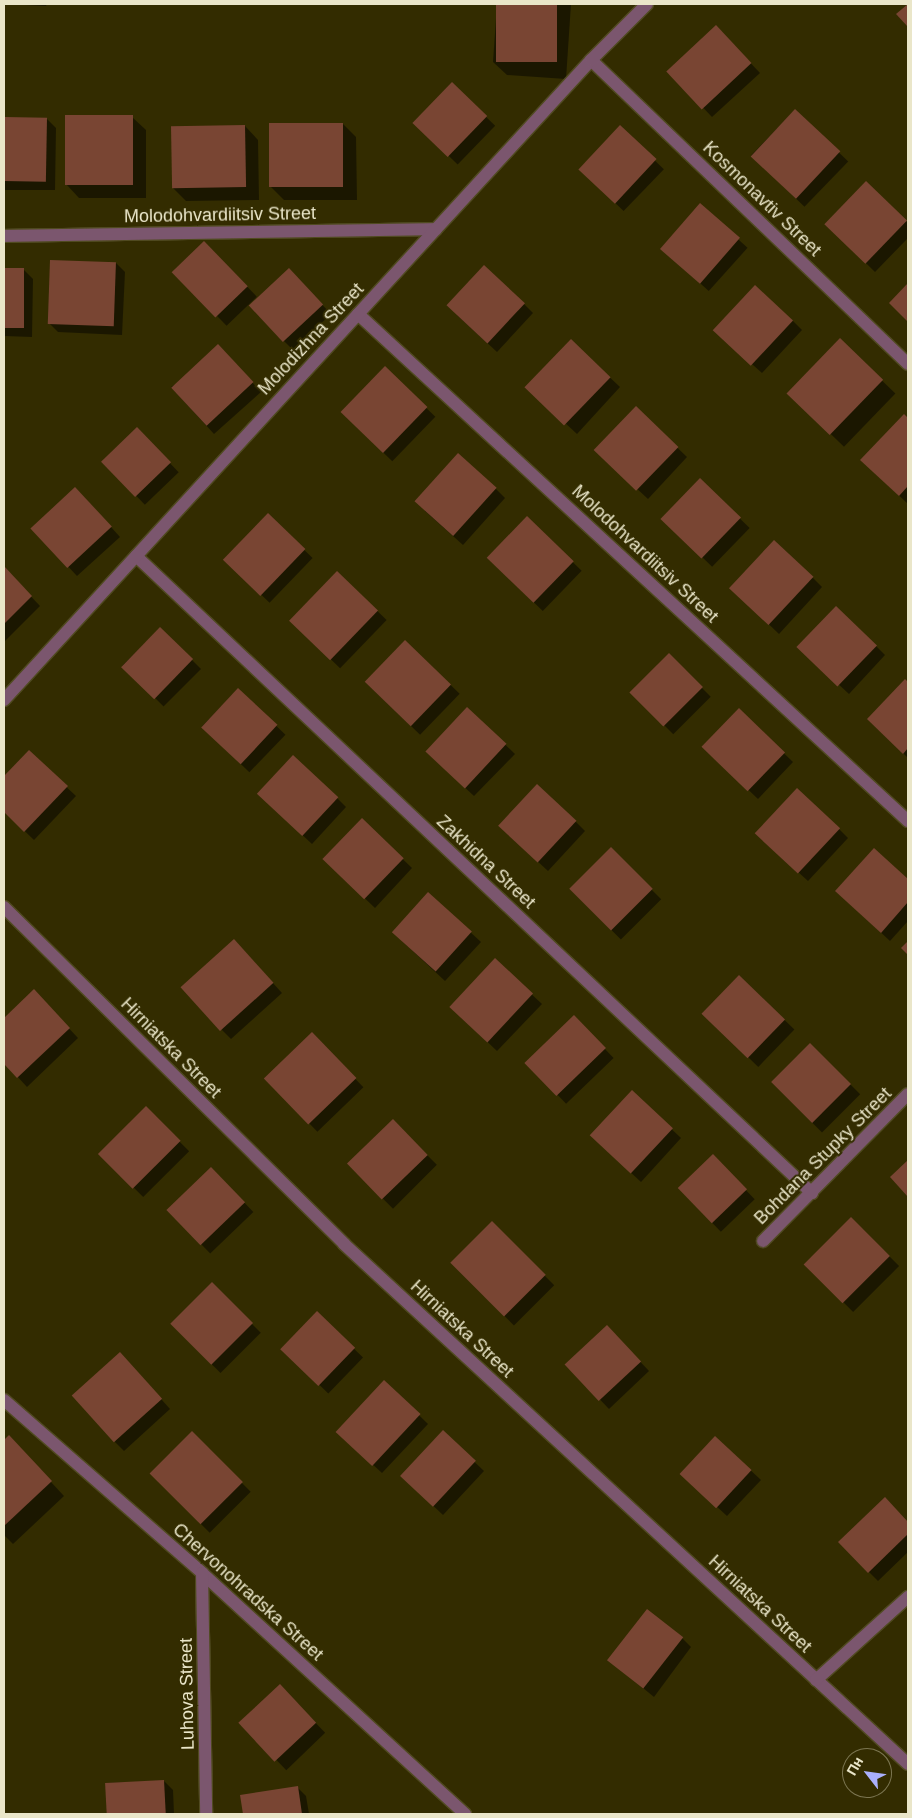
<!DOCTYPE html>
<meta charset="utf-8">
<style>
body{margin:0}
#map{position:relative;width:912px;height:1818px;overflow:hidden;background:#332c00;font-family:Helvetica,sans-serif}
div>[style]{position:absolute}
.shadow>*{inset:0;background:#0007;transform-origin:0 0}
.building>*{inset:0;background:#794533;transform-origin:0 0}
.roads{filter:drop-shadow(1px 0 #504a20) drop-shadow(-1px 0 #504a20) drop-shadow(0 1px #504a20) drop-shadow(0 -1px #504a20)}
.minor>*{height:12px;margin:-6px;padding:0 6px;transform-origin:6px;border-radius:6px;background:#7b566e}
span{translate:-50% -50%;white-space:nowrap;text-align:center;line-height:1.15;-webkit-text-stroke:4px #332c00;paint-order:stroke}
.street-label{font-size:18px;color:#eae6c9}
.frame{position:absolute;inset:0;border:5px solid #eae6c9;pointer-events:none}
.north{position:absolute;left:842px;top:1748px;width:50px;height:50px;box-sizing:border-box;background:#332c00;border:1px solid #7c7650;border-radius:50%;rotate:300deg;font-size:14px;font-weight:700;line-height:20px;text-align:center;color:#eae6c9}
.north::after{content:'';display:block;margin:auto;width:18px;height:22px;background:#aab0fc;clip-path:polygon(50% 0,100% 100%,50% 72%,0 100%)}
</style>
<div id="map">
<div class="shadow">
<div style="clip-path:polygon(4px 4px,47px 4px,46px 6px)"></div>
<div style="clip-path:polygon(497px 4px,571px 4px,566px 79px,507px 75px,493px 62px)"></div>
<div style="clip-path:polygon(725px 36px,760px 73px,712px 117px,668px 71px)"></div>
<div style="left:452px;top:84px;width:60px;height:54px;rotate:44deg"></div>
<div style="left:795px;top:110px;width:74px;height:63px;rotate:44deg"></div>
<div style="clip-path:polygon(132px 117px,146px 130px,146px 198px,79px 198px,66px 184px)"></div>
<div style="clip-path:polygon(4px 118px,47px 119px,56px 128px,55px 190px,4px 190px)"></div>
<div style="clip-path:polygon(343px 124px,356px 137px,357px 200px,284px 200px,271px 187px)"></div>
<div style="clip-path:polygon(245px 126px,258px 140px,259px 200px,186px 201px,172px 187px)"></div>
<div style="left:620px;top:127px;width:61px;height:58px;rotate:44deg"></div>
<div style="clip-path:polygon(866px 183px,908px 223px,908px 238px,875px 272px,826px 224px)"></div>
<div style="left:700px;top:205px;width:64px;height:58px;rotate:42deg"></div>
<div style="left:204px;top:242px;width:76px;height:42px;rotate:46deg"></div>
<div style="clip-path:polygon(116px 263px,125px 272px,122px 335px,58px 332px,49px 323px)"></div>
<div style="clip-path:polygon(4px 269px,24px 270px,33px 279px,32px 337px,4px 336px)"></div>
<div style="clip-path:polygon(298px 279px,331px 314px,293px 350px,284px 341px)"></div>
<div style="clip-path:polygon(524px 304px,533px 313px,497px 352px,457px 315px)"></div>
<div style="clip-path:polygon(792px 320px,802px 330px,762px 373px,725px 340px)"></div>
<div style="left:840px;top:340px;width:77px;height:74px;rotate:44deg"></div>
<div style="clip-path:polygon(571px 341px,620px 387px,577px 434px,537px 397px)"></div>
<div style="clip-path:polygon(227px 355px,261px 392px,214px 434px,171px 387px)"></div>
<div style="left:385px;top:368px;width:70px;height:62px;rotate:44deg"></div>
<div style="clip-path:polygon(636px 408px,687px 457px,648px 499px,605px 459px)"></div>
<div style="clip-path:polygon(904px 415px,908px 420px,908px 504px,871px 469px)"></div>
<div style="left:137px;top:429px;width:60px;height:47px;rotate:46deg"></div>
<div style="left:700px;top:480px;width:69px;height:54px;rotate:44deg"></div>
<div style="clip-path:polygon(496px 489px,505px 498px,463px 545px,425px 511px)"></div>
<div style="clip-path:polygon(84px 497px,120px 537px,77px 576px,32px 528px)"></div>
<div style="left:268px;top:515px;width:62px;height:62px;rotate:44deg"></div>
<div style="left:527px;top:518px;width:76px;height:56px;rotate:44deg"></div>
<div style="clip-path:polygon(4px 568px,40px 606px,4px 642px)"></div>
<div style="left:337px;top:572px;width:69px;height:67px;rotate:44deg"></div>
<div style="clip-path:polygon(813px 578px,822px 587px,779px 634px,740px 597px)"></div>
<div style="left:160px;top:628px;width:58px;height:53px;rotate:45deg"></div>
<div style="left:405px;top:641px;width:76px;height:57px;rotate:44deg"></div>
<div style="clip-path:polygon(876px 646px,885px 655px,849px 694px,808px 656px)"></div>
<div style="left:669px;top:655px;width:59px;height:53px;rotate:45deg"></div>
<div style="clip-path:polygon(905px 681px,908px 684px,908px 758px,868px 719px)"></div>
<div style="left:238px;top:689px;width:66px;height:52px;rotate:44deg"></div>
<div style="clip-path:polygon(467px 708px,515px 754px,474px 796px,435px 760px)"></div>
<div style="clip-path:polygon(739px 710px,793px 762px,758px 799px,713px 756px)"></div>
<div style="clip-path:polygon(29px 752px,76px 796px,34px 840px,4px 811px,4px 778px)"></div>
<div style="clip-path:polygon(337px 798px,346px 807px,312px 844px,268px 803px)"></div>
<div style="clip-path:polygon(362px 820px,412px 868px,375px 908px,334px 869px)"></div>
<div style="clip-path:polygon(576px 822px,585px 831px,548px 871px,509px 835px)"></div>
<div style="clip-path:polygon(839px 829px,848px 838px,808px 881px,766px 843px)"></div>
<div style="left:611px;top:849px;width:71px;height:57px;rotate:45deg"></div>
<div style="clip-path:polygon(874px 850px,908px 881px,908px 921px,890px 941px,846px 900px)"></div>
<div style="clip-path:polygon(429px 894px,481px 942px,445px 981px,402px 941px)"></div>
<div style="clip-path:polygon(243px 950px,282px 993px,231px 1039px,222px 1030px)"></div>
<div style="clip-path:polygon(495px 960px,542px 1004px,497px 1051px,460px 1016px)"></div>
<div style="left:739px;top:976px;width:77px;height:52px;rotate:44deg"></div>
<div style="clip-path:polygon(34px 991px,78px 1038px,27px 1087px,4px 1062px,4px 1020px)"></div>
<div style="left:574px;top:1017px;width:57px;height:66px;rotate:46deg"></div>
<div style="left:312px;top:1034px;width:74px;height:64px;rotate:46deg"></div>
<div style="left:810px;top:1044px;width:71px;height:54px;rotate:45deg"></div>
<div style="clip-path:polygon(632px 1092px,681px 1138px,641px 1182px,601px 1145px)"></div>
<div style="left:146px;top:1108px;width:61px;height:65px;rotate:45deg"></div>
<div style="left:393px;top:1121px;width:62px;height:62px;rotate:45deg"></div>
<div style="left:713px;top:1156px;width:60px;height:47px;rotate:46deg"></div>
<div style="left:211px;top:1168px;width:61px;height:60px;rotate:46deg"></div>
<div style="left:851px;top:1218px;width:68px;height:65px;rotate:45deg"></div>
<div style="left:492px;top:1223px;width:88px;height:57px;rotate:45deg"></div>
<div style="left:212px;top:1284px;width:69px;height:57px;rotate:45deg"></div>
<div style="left:317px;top:1313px;width:64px;height:50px;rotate:44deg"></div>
<div style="clip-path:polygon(616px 1336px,649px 1371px,609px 1409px,567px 1365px)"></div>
<div style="clip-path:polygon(129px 1363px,170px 1409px,124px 1451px,115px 1442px)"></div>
<div style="clip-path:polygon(384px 1381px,428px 1424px,382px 1473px,346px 1440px)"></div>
<div style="clip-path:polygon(443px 1432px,484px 1471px,443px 1515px,411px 1485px)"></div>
<div style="left:192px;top:1433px;width:83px;height:58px;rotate:45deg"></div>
<div style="clip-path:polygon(9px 1437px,64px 1496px,13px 1544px,4px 1535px,4px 1442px)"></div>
<div style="clip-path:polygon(715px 1437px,761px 1480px,727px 1516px,691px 1483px)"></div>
<div style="clip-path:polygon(885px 1499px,908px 1523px,908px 1552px,878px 1581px,869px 1572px)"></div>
<div style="clip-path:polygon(682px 1638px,691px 1647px,654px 1697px,610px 1661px)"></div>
<div style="left:280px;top:1686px;width:65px;height:54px;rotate:46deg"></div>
<div style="clip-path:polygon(164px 1781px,173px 1790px,174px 1814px,108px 1814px,107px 1783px)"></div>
<div style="clip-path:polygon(297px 1787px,306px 1796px,309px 1814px,244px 1814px,242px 1796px)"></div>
</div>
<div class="building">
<div style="left:496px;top:4px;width:61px;height:58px"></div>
<div style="clip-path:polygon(908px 4px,908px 27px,896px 14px)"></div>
<div style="left:716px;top:25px;width:52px;height:68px;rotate:47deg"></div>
<div style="left:452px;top:82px;width:49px;height:57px;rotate:44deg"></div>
<div style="left:795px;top:109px;width:62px;height:65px;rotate:43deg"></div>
<div style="left:65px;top:115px;width:68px;height:70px"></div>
<div style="left:4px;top:117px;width:43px;height:64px;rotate:1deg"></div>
<div style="left:269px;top:123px;width:74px;height:64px"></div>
<div style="left:245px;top:125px;width:62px;height:74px;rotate:89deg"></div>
<div style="left:620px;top:125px;width:50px;height:61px;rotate:43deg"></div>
<div style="left:866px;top:181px;width:57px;height:60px;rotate:44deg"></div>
<div style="left:700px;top:203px;width:53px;height:61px;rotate:41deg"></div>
<div style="left:204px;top:241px;width:63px;height:45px;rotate:46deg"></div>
<div style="left:50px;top:260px;width:66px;height:64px;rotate:2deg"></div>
<div style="left:484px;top:265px;width:56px;height:55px;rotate:43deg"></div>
<div style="left:4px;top:268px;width:20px;height:60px"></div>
<div style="left:289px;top:268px;width:50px;height:55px;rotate:47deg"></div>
<div style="clip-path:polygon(908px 283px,908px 322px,889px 303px)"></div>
<div style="left:755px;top:285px;width:52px;height:62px;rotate:43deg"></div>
<div style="left:840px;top:338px;width:60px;height:77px;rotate:44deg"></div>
<div style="left:571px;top:339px;width:55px;height:67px;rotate:44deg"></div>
<div style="left:218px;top:344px;width:52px;height:64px;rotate:47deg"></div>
<div style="left:385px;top:366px;width:59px;height:64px;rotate:44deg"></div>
<div style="left:636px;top:406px;width:59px;height:61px;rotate:44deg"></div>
<div style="clip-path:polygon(904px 414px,908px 418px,908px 486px,899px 496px,860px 460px)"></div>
<div style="left:137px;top:427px;width:49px;height:50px;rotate:46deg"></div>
<div style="left:458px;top:453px;width:52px;height:65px;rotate:42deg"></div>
<div style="left:700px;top:478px;width:57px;height:57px;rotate:44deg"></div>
<div style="left:75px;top:487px;width:54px;height:61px;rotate:47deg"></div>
<div style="left:268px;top:513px;width:52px;height:65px;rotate:44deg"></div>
<div style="left:527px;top:516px;width:65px;height:58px;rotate:44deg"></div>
<div style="left:774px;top:540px;width:54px;height:66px;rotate:43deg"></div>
<div style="clip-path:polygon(4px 566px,32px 596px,4px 624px)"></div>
<div style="left:337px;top:571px;width:57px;height:69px;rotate:44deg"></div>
<div style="left:836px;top:606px;width:57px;height:57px;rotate:44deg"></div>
<div style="left:160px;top:627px;width:46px;height:56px;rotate:44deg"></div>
<div style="left:405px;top:640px;width:64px;height:58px;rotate:44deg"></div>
<div style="left:669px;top:653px;width:48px;height:56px;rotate:45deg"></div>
<div style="clip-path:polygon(905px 679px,908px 682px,908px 748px,903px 754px,867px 719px)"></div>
<div style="left:238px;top:688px;width:54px;height:54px;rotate:43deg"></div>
<div style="left:467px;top:707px;width:54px;height:61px;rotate:43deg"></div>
<div style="left:739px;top:708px;width:64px;height:54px;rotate:44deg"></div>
<div style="clip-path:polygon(29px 750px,68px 786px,24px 832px,4px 812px,4px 776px)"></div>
<div style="left:293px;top:755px;width:62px;height:53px;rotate:43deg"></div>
<div style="left:537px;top:784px;width:54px;height:57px;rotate:43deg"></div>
<div style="left:797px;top:788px;width:59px;height:62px;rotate:43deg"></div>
<div style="left:362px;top:818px;width:58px;height:57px;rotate:44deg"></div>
<div style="left:611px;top:847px;width:59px;height:59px;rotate:45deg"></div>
<div style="clip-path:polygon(874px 848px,908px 879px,908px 902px,881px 933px,835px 891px)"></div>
<div style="left:428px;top:892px;width:59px;height:54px;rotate:42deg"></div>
<div style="left:234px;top:939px;width:59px;height:72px;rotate:48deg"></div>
<div style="clip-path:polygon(908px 941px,908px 955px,901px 948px)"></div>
<div style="left:495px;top:958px;width:52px;height:67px;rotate:43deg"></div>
<div style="left:739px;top:975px;width:64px;height:54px;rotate:44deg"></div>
<div style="clip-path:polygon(34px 989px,70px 1028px,17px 1078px,4px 1064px,4px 1018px)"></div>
<div style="left:574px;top:1015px;width:46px;height:69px;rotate:46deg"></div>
<div style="left:312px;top:1032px;width:64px;height:67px;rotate:46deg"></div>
<div style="left:810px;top:1043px;width:58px;height:55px;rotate:45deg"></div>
<div style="left:632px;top:1090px;width:56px;height:62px;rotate:43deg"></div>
<div style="left:146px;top:1106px;width:49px;height:68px;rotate:45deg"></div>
<div style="left:393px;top:1119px;width:50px;height:64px;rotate:46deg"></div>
<div style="left:713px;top:1154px;width:49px;height:49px;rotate:46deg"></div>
<div style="clip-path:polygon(908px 1160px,908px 1197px,890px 1177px)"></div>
<div style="left:211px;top:1167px;width:49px;height:62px;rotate:46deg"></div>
<div style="left:851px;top:1217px;width:55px;height:67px;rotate:45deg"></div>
<div style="left:492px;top:1221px;width:76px;height:59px;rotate:45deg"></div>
<div style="left:212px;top:1282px;width:58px;height:59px;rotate:45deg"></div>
<div style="left:317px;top:1311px;width:53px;height:53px;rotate:44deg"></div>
<div style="left:607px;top:1325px;width:50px;height:58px;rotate:47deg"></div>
<div style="left:120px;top:1352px;width:63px;height:65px;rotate:48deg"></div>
<div style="left:384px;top:1380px;width:50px;height:71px;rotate:43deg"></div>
<div style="left:443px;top:1430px;width:45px;height:63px;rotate:43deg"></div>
<div style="left:192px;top:1431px;width:72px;height:60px;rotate:45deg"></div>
<div style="clip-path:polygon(9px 1435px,52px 1481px,4px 1526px,4px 1440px)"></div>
<div style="left:715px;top:1436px;width:50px;height:52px;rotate:43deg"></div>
<div style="clip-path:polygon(885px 1497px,908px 1522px,908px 1534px,868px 1573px,838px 1542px)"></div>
<div style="left:647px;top:1609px;width:46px;height:65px;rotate:38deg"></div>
<div style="left:280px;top:1684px;width:53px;height:57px;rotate:47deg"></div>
<div style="left:164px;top:1780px;width:34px;height:59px;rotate:87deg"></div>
<div style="clip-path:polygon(298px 1786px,302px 1814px,243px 1814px,240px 1795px)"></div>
</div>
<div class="roads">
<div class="minor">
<div style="left:591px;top:60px;width:439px;rotate:43.8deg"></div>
<div style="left:4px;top:236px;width:432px;rotate:-0.9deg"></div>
<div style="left:358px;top:314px;width:748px;rotate:42.67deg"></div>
<div style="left:136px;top:556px;width:929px;rotate:43.3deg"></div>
<div style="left:4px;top:700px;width:868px;rotate:-47.47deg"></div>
<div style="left:591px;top:60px;width:79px;rotate:-45deg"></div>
<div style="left:4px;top:907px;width:479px;rotate:44.7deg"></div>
<div style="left:344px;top:1244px;width:767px;rotate:42.68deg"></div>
<div style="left:763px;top:1241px;width:206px;rotate:-45.4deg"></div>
<div style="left:4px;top:1400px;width:263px;rotate:41.1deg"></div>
<div style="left:202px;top:1573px;width:357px;rotate:42.5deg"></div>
<div style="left:202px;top:1573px;width:241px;rotate:89deg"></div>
<div style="left:816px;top:1680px;width:124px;rotate:-42.1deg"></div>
</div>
</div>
<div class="street-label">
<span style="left:762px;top:199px;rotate:44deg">Kosmonavtiv Street</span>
<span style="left:220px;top:215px;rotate:-1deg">Molodohvardiitsiv Street</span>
<span style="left:311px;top:339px;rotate:-47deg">Molodizhna Street</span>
<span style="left:645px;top:554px;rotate:43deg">Molodohvardiitsiv Street</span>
<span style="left:486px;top:862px;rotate:43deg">Zakhidna Street</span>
<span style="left:171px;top:1048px;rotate:45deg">Hirniatska Street</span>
<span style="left:823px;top:1156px;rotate:-45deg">Bohdana Stupky Street</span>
<span style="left:462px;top:1329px;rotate:43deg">Hirniatska Street</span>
<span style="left:248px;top:1592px;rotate:42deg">Chervonohradska Street</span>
<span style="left:760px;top:1604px;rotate:43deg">Hirniatska Street</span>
<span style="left:187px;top:1694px;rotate:-91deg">Luhova Street</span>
</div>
<div class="frame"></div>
<div class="north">Пн</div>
</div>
